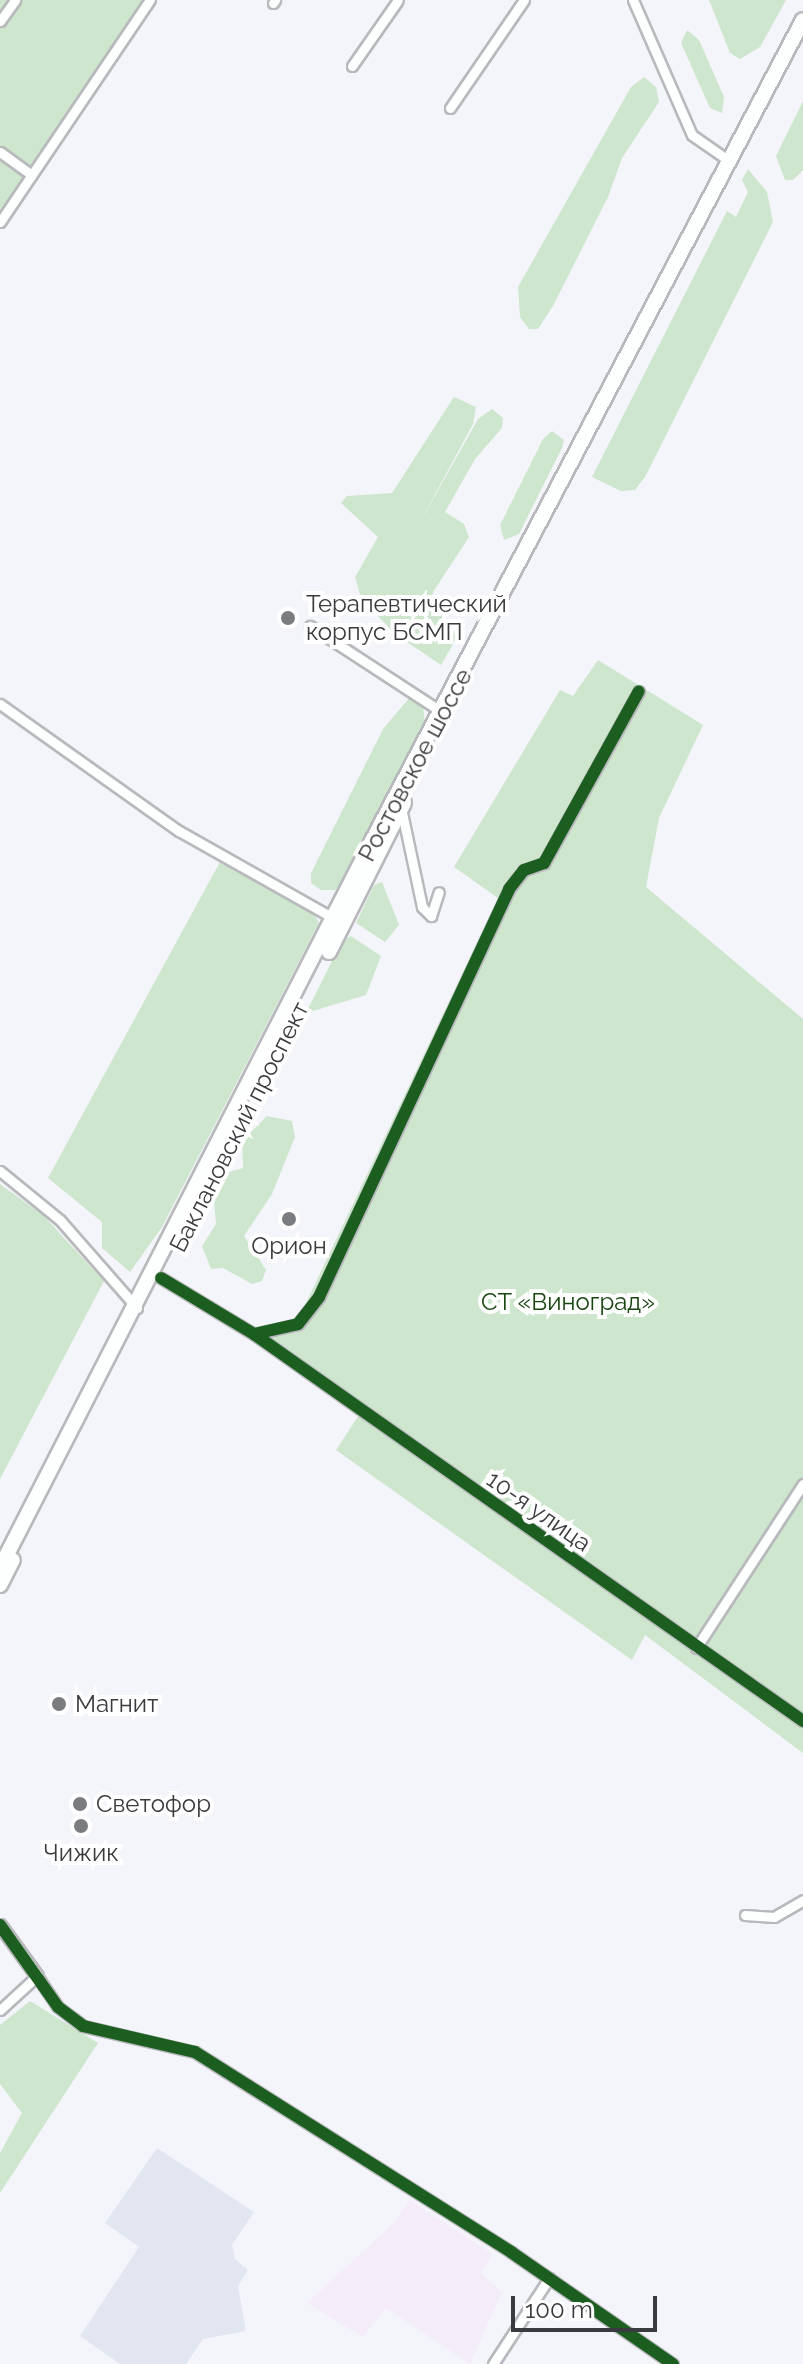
<!DOCTYPE html>
<meta charset="utf-8">
<style>
body{margin:0}
#map{position:relative;width:803px;height:2364px;overflow:hidden;background:#f4f5fa;font-family:Raleway,sans-serif}
div>[style]{position:absolute}
.commercial>*{inset:0;background:#f4ecf9}
.built>*{inset:0;background:#e2e6f1}
.green>*{inset:0;background:#cee6cd}
.roads{filter:drop-shadow(2px 0 #b8b9bc) drop-shadow(-2px 0 #b8b9bc) drop-shadow(0 2px #b8b9bc) drop-shadow(0 -2px #b8b9bc)}
.minor>*{height:9px;margin:-4.5px;padding:0 4.5px;transform-origin:4.5px;border-radius:4.5px;background:#fdfefe}
.tertiary>*{height:11px;margin:-5.5px;padding:0 5.5px;transform-origin:5.5px;border-radius:5.5px;background:#fdfefe}
.primary>*{height:14px;margin:-7px;padding:0 7px;transform-origin:7px;border-radius:7px;background:#fdfefe}
.cycleway>*{height:12px;margin:-6px;padding:0 6px;transform-origin:6px;border-radius:6px;background:#1b5e20}
.dots>*{width:22px;height:22px;translate:-50% -50%;box-sizing:border-box;border:4px solid #fff;border-radius:50%}
span{translate:-50% -50%;white-space:nowrap;text-align:center;line-height:1.15;-webkit-text-stroke:8px #fff;paint-order:stroke}
.poi-label{font-size:24px;color:#3a3b3e}
.left{translate:0 -50%;text-align:left}
.street-label{font-size:24px;color:#3a3b3e}
.park-label{font-size:24px;color:#1a4612}
.scale{position:absolute;left:511px;top:2296px;width:146px;height:36px;box-sizing:border-box;border:4px solid #3a3b3e;border-top:0;padding-left:10px;font-size:24px;line-height:28px;white-space:nowrap;color:#3a3b3e;-webkit-text-stroke:6px #fff;paint-order:stroke}
</style>
<div id="map">
<div class="commercial">
<div style="clip-path:polygon(409px 2200px,493px 2254px,481px 2273px,502px 2292px,470px 2364px,386px 2308px,363px 2337px,307px 2303px,395px 2222px)"></div>
</div>
<div class="built">
<div style="clip-path:polygon(157px 2148px,254px 2212px,232px 2245px,235px 2259px,248px 2270px,238px 2286px,246px 2331px,203px 2339px,186px 2364px,120px 2364px,80px 2336px,139px 2247px,105px 2223px)"></div>
</div>
<div class="green">
<div style="clip-path:polygon(0 0,143px 0,0 211px)"></div>
<div style="clip-path:polygon(709px 0,786px 0,760px 47px,740px 59px,730px 53px)"></div>
<div style="clip-path:polygon(687px 30px,699px 40px,724px 97px,722px 113px,710px 108px,681px 43px)"></div>
<div style="clip-path:polygon(644px 77px,656px 87px,659px 102px,622px 158px,608px 197px,553px 306px,538px 329px,529px 329px,520px 317px,518px 287px,631px 87px)"></div>
<div style="clip-path:polygon(803px 101px,803px 170px,793px 180px,785px 180px,776px 156px)"></div>
<div style="clip-path:polygon(748px 169px,767px 192px,773px 222px,645px 477px,635px 490px,621px 491px,592px 477px,727px 211px,736px 217px,748px 192px,742px 180px)"></div>
<div style="clip-path:polygon(454px 397px,476px 407px,473px 424px,418px 526px,478px 419px,492px 409px,503px 418px,502px 428px,475px 459px,445px 512px,464px 524px,469px 537px,433px 592px,432px 602px,457px 637px,441px 665px,395px 634px,361px 598px,355px 577px,378px 537px,341px 503px,347px 496px,392px 493px)"></div>
<div style="clip-path:polygon(552px 431px,564px 440px,562px 448px,519px 534px,504px 540px,500px 525px,543px 439px)"></div>
<div style="clip-path:polygon(598px 660px,703px 725px,659px 818px,646px 887px,803px 1019px,803px 1753px,645px 1635px,632px 1660px,336px 1450px,359px 1415px,245px 1336px,297px 1322px,498px 898px,454px 867px,560px 690px,573px 696px)"></div>
<div style="clip-path:polygon(410px 697px,423px 706px,425px 723px,348px 878px,335px 890px,321px 890px,311px 883px,311px 873px,383px 729px)"></div>
<div style="clip-path:polygon(221px 860px,311px 908px,319px 923px,162px 1227px,130px 1272px,102px 1248px,102px 1222px,48px 1178px)"></div>
<div style="clip-path:polygon(382px 882px,399px 925px,385px 942px,356px 923px,374px 885px)"></div>
<div style="clip-path:polygon(351px 936px,381px 956px,366px 995px,306px 1013px,342px 941px)"></div>
<div style="clip-path:polygon(267px 1116px,292px 1121px,295px 1137px,272px 1194px,244px 1236px,266px 1270px,262px 1281px,252px 1284px,223px 1268px,211px 1269px,202px 1246px,216px 1224px,214px 1200px,221px 1183px,229px 1172px,243px 1168px,242px 1141px)"></div>
<div style="clip-path:polygon(0 1184px,43px 1215px,104px 1281px,0 1479px)"></div>
<div style="clip-path:polygon(30px 2001px,98px 2043px,0 2193px,0 2153px,22px 2113px,0 2084px,0 2025px)"></div>
</div>
<div class="roads">
<div class="minor">
<div style="left:633px;top:0;width:147px;rotate:66.4deg"></div>
<div style="left:692px;top:135px;width:44px;rotate:34.8deg"></div>
<div style="left:273px;top:3px;width:4px;rotate:-56deg"></div>
<div style="left:0;top:21px;width:26px;rotate:-54deg"></div>
<div style="left:352px;top:66px;width:80px;rotate:-55.1deg"></div>
<div style="left:450px;top:108px;width:131px;rotate:-55.6deg"></div>
<div style="left:0;top:152px;width:39px;rotate:36deg"></div>
<div style="left:0;top:222px;width:268px;rotate:-56deg"></div>
<div style="left:310px;top:626px;width:158px;rotate:33.1deg"></div>
<div style="left:0;top:704px;width:219px;rotate:35.4deg"></div>
<div style="left:179px;top:831px;width:181px;rotate:29.4deg"></div>
<div style="left:401px;top:808px;width:101px;rotate:78deg"></div>
<div style="left:422px;top:907px;width:13px;rotate:45deg"></div>
<div style="left:431px;top:916px;width:25px;rotate:-72deg"></div>
<div style="left:0;top:1171px;width:77px;rotate:39.2deg"></div>
<div style="left:60px;top:1220px;width:117px;rotate:48.8deg"></div>
<div style="left:161px;top:1278px;width:109px;rotate:31.1deg"></div>
<div style="left:254px;top:1334px;width:672px;rotate:35.18deg"></div>
<div style="left:254px;top:1334px;width:45px;rotate:-12.8deg"></div>
<div style="left:298px;top:1324px;width:34px;rotate:-52deg"></div>
<div style="left:319px;top:1297px;width:450px;rotate:-65deg"></div>
<div style="left:509px;top:889px;width:24px;rotate:-52deg"></div>
<div style="left:524px;top:870px;width:21px;rotate:-19deg"></div>
<div style="left:544px;top:863px;width:196px;rotate:-61.1deg"></div>
<div style="left:696px;top:1648px;width:196px;rotate:-56.9deg"></div>
<div style="left:745px;top:1915px;width:29px;rotate:4deg"></div>
<div style="left:774px;top:1917px;width:34px;rotate:-30deg"></div>
<div style="left:0;top:2010px;width:50px;rotate:-42.6deg"></div>
<div style="left:37px;top:1976px;width:37px;rotate:56deg"></div>
<div style="left:58px;top:2007px;width:31px;rotate:37deg"></div>
<div style="left:83px;top:2026px;width:115px;rotate:13.1deg"></div>
<div style="left:195px;top:2052px;width:374px;rotate:32.3deg"></div>
<div style="left:511px;top:2252px;width:197px;rotate:34.7deg"></div>
<div style="left:493px;top:2364px;width:103px;rotate:-56.9deg"></div>
</div>
<div class="tertiary">
<div style="left:0;top:1925px;width:63px;rotate:54deg"></div>
</div>
<div class="primary">
<div style="left:329px;top:952px;width:167px;rotate:-63.3deg"></div>
<div style="left:0;top:1568px;width:817px;rotate:-62.9deg"></div>
<div style="left:372px;top:841px;width:927px;rotate:-62.3deg"></div>
<div style="left:0;top:1585px;width:28px;rotate:-63deg"></div>
</div>
</div>
<div class="cycleway">
<div style="left:161px;top:1278px;width:109px;rotate:31.1deg"></div>
<div style="left:254px;top:1334px;width:672px;rotate:35.18deg"></div>
<div style="left:254px;top:1334px;width:45px;rotate:-12.8deg"></div>
<div style="left:298px;top:1324px;width:34px;rotate:-52deg"></div>
<div style="left:319px;top:1297px;width:450px;rotate:-65deg"></div>
<div style="left:509px;top:889px;width:24px;rotate:-52deg"></div>
<div style="left:524px;top:870px;width:21px;rotate:-19deg"></div>
<div style="left:544px;top:863px;width:196px;rotate:-61.1deg"></div>
<div style="left:0;top:1925px;width:100px;rotate:54.7deg"></div>
<div style="left:58px;top:2007px;width:31px;rotate:37deg"></div>
<div style="left:83px;top:2026px;width:115px;rotate:13.1deg"></div>
<div style="left:195px;top:2052px;width:374px;rotate:32.3deg"></div>
<div style="left:511px;top:2252px;width:197px;rotate:34.7deg"></div>
</div>
<div class="dots">
<div style="left:288px;top:618px;background:#7b7c80"></div>
<div style="left:289px;top:1219px;background:#7b7c80"></div>
<div style="left:59px;top:1704px;background:#7b7c80"></div>
<div style="left:80px;top:1804px;background:#7b7c80"></div>
<div style="left:81px;top:1826px;background:#7b7c80"></div>
</div>
<div class="poi-label">
<span class="left" style="left:306px;top:618px">Терапевтический<br>корпус БСМП</span>
<span style="left:289px;top:1246px">Орион</span>
<span class="left" style="left:75px;top:1704px">Магнит</span>
<span class="left" style="left:96px;top:1804px">Светофор</span>
<span style="left:81px;top:1853px">Чижик</span>
</div>
<div class="street-label">
<span style="left:415px;top:765px;rotate:-62deg">Ростовское шоссе</span>
<span style="left:239px;top:1127px;rotate:-63deg">Баклановский проспект</span>
<span style="left:539px;top:1511px;rotate:35deg">10-я улица</span>
</div>
<div class="park-label">
<span style="left:568px;top:1302px">СТ «Виноград»</span>
</div>
<div class="scale">100 m</div>
</div>
